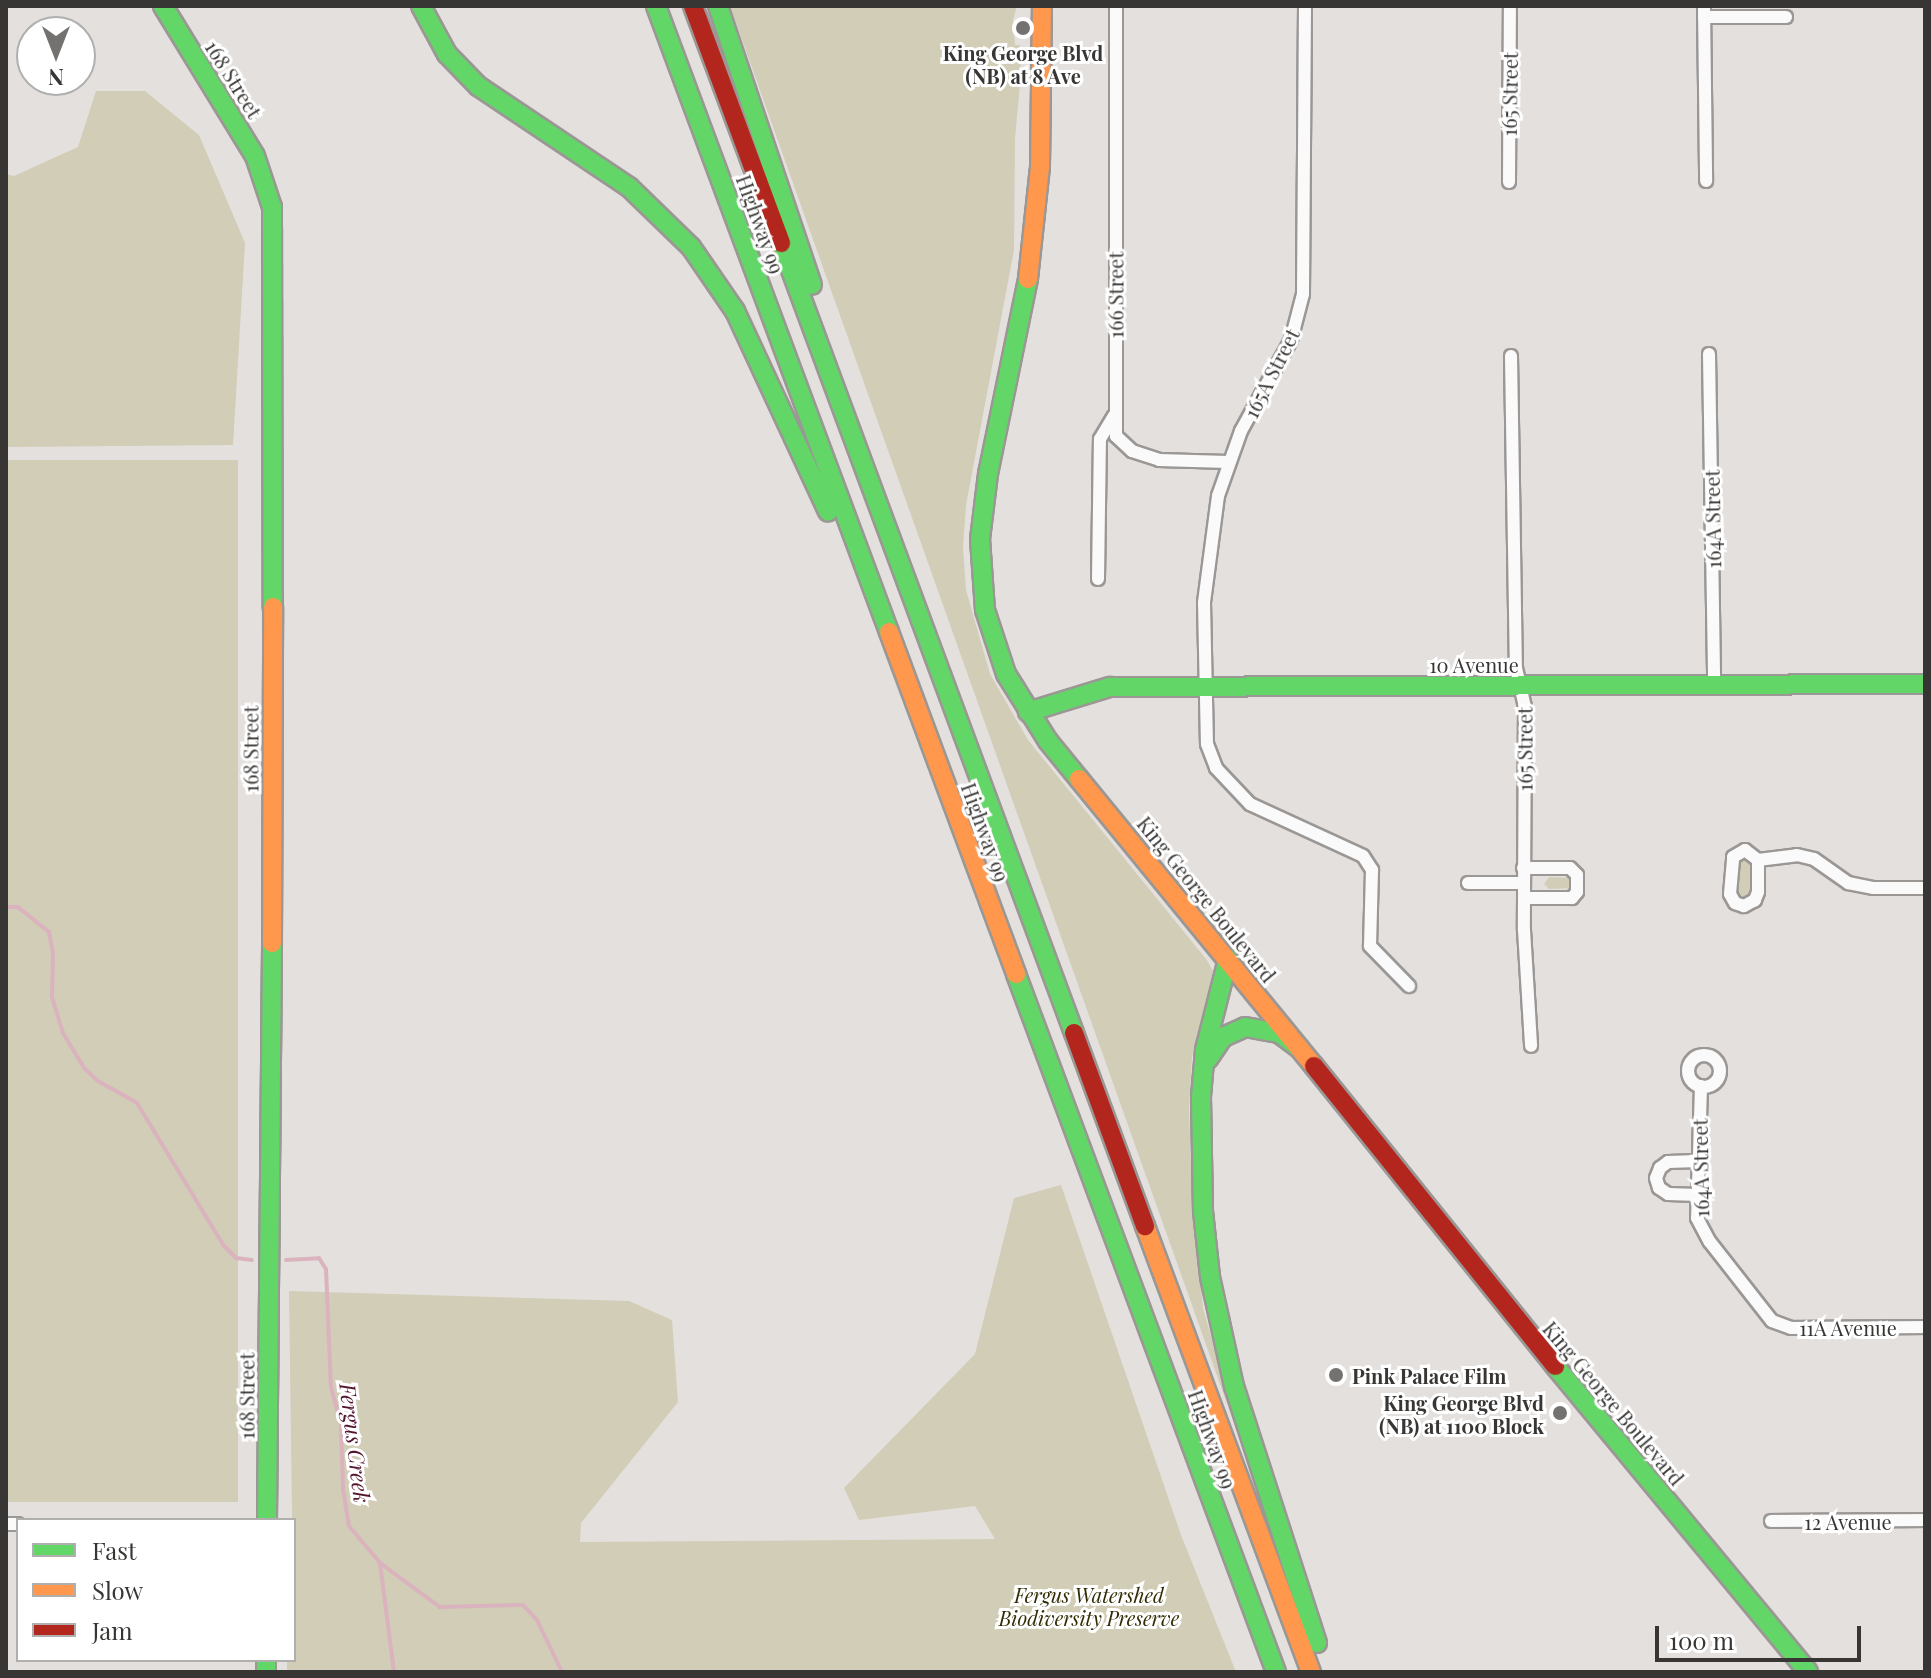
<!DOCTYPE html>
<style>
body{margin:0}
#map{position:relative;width:1931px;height:1678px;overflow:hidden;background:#e4e0de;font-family:"Playfair Display",serif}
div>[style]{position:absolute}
.green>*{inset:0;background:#d1cdb6;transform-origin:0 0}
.stream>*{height:4px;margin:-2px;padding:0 2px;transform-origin:2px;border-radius:2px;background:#dab3be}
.roads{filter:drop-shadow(2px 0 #9a9795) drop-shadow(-2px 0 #9a9795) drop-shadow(0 2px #9a9795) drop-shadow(0 -2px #9a9795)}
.street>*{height:12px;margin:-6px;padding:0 6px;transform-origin:6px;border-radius:6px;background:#fbfafa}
.street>.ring{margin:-6px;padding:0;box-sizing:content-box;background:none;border:12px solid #fbfafa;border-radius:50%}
.fast>*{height:18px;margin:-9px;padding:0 9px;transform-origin:9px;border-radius:9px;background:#63d668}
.slow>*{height:18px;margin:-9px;padding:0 9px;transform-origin:9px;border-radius:9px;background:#ff974d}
.jam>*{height:18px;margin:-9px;padding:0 9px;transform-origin:9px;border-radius:9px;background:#b3261e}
.dots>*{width:22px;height:22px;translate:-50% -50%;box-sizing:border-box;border:4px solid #fff;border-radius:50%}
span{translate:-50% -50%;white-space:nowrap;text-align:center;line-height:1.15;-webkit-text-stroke:6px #fff;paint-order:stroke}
.poi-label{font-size:20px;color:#383634;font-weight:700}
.left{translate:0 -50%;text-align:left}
.right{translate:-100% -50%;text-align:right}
.street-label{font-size:20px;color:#383634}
.park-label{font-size:20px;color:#312c03;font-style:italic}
.water-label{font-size:22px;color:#54152e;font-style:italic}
.frame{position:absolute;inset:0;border:8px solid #383634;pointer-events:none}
.legend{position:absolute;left:16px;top:1518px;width:280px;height:144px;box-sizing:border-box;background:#fff;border:2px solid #afafae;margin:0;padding:10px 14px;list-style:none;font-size:24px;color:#383634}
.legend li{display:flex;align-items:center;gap:16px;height:40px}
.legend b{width:40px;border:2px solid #afafae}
.north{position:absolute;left:16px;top:16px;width:80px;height:80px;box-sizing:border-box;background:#fff;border:2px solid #afafae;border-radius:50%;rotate:180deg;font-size:22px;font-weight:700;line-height:32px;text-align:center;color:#383634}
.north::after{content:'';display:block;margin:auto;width:28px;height:36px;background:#747270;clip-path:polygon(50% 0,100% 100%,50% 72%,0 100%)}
.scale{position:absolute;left:1655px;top:1626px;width:206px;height:36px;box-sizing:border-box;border:4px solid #383634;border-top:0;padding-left:10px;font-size:24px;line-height:28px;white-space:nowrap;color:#383634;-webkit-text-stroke:6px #fff;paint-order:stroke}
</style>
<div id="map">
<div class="green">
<div style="clip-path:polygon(730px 6px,1017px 6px,1013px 20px,1015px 45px,1020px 45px,1021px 74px,1015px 138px,1014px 250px,966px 505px,963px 547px,966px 590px,990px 674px,1028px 740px,1206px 959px,1213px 971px,1192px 1057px,1189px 1109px,1192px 1192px,1203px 1308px,1241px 1443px)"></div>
<div style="clip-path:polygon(96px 91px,145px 91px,199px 135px,245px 243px,233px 445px,6px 447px,6px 174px,14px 176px,78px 147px)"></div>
<div style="left:6px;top:460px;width:232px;height:1042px"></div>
<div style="clip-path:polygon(1742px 859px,1752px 864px,1751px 894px,1743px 899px,1736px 893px,1737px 862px)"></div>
<div style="clip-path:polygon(1549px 877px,1573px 878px,1573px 888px,1549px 889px,1544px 884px)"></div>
<div style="clip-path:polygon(1061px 1185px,1181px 1535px,1236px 1672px,287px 1672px,287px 1660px,294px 1660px,289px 1291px,629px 1301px,672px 1320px,678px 1402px,581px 1523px,580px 1542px,995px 1539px,975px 1506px,859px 1520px,844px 1488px,975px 1354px,1014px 1198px)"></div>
</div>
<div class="stream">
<div style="left:6px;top:907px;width:12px"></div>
<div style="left:18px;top:907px;width:40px;rotate:39deg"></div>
<div style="left:49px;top:932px;width:21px;rotate:79deg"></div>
<div style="left:53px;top:953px;width:44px;rotate:91.3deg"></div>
<div style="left:52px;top:997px;width:38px;rotate:73deg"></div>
<div style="left:63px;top:1033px;width:41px;rotate:59deg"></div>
<div style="left:84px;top:1068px;width:19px;rotate:43deg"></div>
<div style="left:98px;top:1081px;width:45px;rotate:29.4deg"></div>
<div style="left:137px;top:1103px;width:167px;rotate:58.7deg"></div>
<div style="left:224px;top:1246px;width:17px;rotate:45deg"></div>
<div style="left:236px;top:1258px;width:16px;rotate:7deg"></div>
<div style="left:286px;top:1260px;width:33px;rotate:-3deg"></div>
<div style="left:319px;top:1258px;width:13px;rotate:58deg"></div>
<div style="left:326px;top:1269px;width:118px;rotate:87.6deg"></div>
<div style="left:331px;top:1387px;width:38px;rotate:75deg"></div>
<div style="left:341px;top:1424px;width:65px;rotate:88.2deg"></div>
<div style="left:343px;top:1489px;width:37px;rotate:81deg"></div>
<div style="left:349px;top:1526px;width:48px;rotate:50deg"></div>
<div style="left:380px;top:1563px;width:74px;rotate:36.3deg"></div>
<div style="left:440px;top:1607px;width:83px;rotate:-1.4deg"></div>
<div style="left:523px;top:1605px;width:21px;rotate:47deg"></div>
<div style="left:537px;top:1620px;width:58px;rotate:64.3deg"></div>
<div style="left:380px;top:1563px;width:110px;rotate:82.7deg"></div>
</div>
<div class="roads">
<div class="street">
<div style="left:1116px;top:6px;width:430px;rotate:90deg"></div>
<div style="left:1116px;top:436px;width:22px;rotate:43deg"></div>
<div style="left:1132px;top:451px;width:28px;rotate:18deg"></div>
<div style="left:1159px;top:460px;width:69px;rotate:1.7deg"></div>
<div style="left:1305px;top:6px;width:288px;rotate:90.4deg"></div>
<div style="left:1303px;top:294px;width:48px;rotate:104.6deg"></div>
<div style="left:1291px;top:340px;width:104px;rotate:118.8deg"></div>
<div style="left:1241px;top:431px;width:69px;rotate:109.5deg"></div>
<div style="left:1218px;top:496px;width:108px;rotate:97.5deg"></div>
<div style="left:1204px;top:603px;width:141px;rotate:88.8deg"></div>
<div style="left:1207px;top:744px;width:26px;rotate:69deg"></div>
<div style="left:1216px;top:768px;width:50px;rotate:46.6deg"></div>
<div style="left:1250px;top:804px;width:124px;rotate:24.7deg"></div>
<div style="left:1363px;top:856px;width:17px;rotate:57deg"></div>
<div style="left:1372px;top:870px;width:76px;rotate:91.5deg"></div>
<div style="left:1370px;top:946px;width:56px;rotate:45.7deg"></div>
<div style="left:1704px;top:6px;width:175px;rotate:89.3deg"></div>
<div style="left:1704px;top:17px;width:82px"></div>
<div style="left:1509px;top:182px;width:176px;rotate:-89.7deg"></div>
<div style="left:1709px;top:354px;width:331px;rotate:89.1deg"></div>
<div style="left:1511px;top:356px;width:312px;rotate:89.1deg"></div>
<div style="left:1516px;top:668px;width:40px;rotate:77deg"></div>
<div style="left:1525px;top:707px;width:223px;rotate:90.3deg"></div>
<div style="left:1524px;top:930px;width:116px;rotate:86.5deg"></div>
<div style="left:1098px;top:579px;width:140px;rotate:-89.2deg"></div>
<div style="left:1100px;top:439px;width:27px;rotate:-59deg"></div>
<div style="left:1745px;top:850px;width:16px;rotate:38deg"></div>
<div style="left:1758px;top:860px;width:32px;rotate:90deg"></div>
<div style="left:1758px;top:892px;width:9px;rotate:111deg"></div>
<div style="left:1755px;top:900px;width:13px;rotate:151deg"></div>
<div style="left:1744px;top:906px;width:9px;rotate:-162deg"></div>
<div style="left:1735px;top:903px;width:10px;rotate:-119deg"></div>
<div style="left:1730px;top:894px;width:37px;rotate:-85deg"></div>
<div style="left:1733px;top:857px;width:14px;rotate:-30deg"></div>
<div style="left:1758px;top:860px;width:39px;rotate:-7deg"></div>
<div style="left:1797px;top:855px;width:17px;rotate:13deg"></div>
<div style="left:1814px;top:859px;width:42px;rotate:35.2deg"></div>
<div style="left:1848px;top:883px;width:25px;rotate:11deg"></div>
<div style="left:1873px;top:888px;width:52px"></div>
<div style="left:1523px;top:868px;width:47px"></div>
<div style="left:1570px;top:868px;width:10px;rotate:45deg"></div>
<div style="left:1577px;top:875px;width:17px;rotate:90deg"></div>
<div style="left:1577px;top:892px;width:8px;rotate:130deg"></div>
<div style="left:1572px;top:898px;width:48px;rotate:180deg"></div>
<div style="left:1468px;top:883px;width:56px"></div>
<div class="ring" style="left:1688px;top:1055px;width:20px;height:20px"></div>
<div style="left:1701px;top:1086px;width:132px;rotate:91.7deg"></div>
<div style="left:1697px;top:1218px;width:27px;rotate:62deg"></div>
<div style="left:1710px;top:1242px;width:100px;rotate:51.9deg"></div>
<div style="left:1772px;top:1321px;width:20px;rotate:20deg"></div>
<div style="left:1791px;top:1328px;width:134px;rotate:-0.4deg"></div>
<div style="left:1698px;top:1195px;width:30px;rotate:-178deg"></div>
<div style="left:1668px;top:1194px;width:11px;rotate:-146deg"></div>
<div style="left:1659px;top:1188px;width:10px;rotate:-107deg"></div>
<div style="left:1656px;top:1178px;width:11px;rotate:-68deg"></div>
<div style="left:1660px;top:1168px;width:10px;rotate:-37deg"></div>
<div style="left:1668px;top:1162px;width:30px;rotate:-2deg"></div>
<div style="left:1771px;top:1521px;width:154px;rotate:-0.4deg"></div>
<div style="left:6px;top:1524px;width:12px"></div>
</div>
<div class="fast">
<div style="left:163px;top:6px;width:176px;rotate:58.5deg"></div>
<div style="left:255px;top:156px;width:54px;rotate:71.6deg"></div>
<div style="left:272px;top:207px;width:400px;rotate:89.9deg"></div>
<div style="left:421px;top:6px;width:55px;rotate:61.6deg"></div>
<div style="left:447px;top:54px;width:45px;rotate:45.9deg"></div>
<div style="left:478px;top:86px;width:182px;rotate:33.8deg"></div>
<div style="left:629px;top:187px;width:86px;rotate:44.1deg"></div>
<div style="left:691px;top:247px;width:78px;rotate:55.5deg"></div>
<div style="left:735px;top:311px;width:221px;rotate:65.1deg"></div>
<div style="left:656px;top:6px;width:668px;rotate:69.58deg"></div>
<div style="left:718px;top:6px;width:294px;rotate:71.4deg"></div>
<div style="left:781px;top:243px;width:843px;rotate:69.65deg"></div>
<div style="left:1028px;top:279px;width:199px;rotate:101.6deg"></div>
<div style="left:988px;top:474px;width:65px;rotate:97deg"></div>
<div style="left:980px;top:539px;width:71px;rotate:86deg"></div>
<div style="left:985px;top:610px;width:67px;rotate:71.8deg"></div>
<div style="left:1006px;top:674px;width:79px;rotate:57.9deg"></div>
<div style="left:1048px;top:741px;width:49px;rotate:50.8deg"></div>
<div style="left:1028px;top:712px;width:86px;rotate:-17deg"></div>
<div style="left:1110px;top:687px;width:815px;rotate:-0.21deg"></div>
<div style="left:1228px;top:959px;width:94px;rotate:104.2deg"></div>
<div style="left:1205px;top:1050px;width:47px;rotate:94.9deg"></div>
<div style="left:1201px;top:1097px;width:114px;rotate:89deg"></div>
<div style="left:1203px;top:1211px;width:66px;rotate:83.9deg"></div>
<div style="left:1210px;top:1277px;width:112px;rotate:77.6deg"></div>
<div style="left:1234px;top:1386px;width:270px;rotate:72.1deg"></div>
<div style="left:1016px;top:974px;width:745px;rotate:69.57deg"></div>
<div style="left:1208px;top:1059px;width:27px;rotate:-56deg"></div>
<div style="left:1223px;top:1037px;width:24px;rotate:-24deg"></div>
<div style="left:1245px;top:1027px;width:35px;rotate:10deg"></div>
<div style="left:1279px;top:1033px;width:26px;rotate:37deg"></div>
<div style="left:1555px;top:1366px;width:397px;rotate:50.4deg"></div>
<div style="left:267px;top:1520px;width:577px;rotate:-89.5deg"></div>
<div style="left:266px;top:1660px;width:12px;rotate:90deg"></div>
</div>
<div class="slow">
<div style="left:1028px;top:279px;width:114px;rotate:-83.9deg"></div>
<div style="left:1040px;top:166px;width:160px;rotate:-89.3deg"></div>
<div style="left:889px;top:632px;width:365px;rotate:69.6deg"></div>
<div style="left:1079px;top:779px;width:371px;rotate:50.7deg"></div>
<div style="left:272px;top:943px;width:336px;rotate:-89.8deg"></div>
<div style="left:1145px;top:1226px;width:476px;rotate:69.6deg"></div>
</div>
<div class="jam">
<div style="left:693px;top:6px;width:253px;rotate:69.6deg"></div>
<div style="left:1074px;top:1033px;width:206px;rotate:69.8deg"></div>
<div style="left:1314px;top:1066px;width:385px;rotate:51.2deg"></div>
</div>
</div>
<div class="dots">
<div style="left:1023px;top:28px;background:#747270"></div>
<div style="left:1336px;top:1375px;background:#747270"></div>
<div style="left:1560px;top:1413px;background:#747270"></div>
</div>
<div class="poi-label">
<span style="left:1023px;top:64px">King George Blvd<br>(NB) at 8 Ave</span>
<span class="left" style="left:1352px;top:1375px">Pink Palace Film</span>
<span class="right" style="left:1544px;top:1414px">King George Blvd<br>(NB) at 1100 Block</span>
</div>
<div class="street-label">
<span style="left:234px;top:79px;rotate:58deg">168 Street</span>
<span style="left:1509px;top:94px;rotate:-89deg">165 Street</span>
<span style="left:761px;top:224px;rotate:70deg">Highway 99</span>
<span style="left:1115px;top:295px;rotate:-90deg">166 Street</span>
<span style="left:1271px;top:373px;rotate:-63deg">165A Street</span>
<span style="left:1712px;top:519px;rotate:-91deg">164A Street</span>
<span style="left:1474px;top:664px">10 Avenue</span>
<span style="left:250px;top:749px;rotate:-90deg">168 Street</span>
<span style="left:1524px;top:749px;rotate:-90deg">165 Street</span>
<span style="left:986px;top:832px;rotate:70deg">Highway 99</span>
<span style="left:1207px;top:899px;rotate:51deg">King George Boulevard</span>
<span style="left:1700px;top:1168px;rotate:-91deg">164A Street</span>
<span style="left:1848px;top:1327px">11A Avenue</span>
<span style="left:246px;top:1396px;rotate:-90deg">168 Street</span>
<span style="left:1614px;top:1403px;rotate:50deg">King George Boulevard</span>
<span style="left:1213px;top:1439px;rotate:70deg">Highway 99</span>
<span style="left:1848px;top:1521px">12 Avenue</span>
</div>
<div class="park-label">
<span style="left:1089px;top:1606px">Fergus Watershed<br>Biodiversity Preserve</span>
</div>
<div class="water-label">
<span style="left:355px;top:1443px;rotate:83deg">Fergus Creek</span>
</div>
<div class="frame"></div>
<ul class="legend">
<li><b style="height:10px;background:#63d668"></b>Fast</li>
<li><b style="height:10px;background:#ff974d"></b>Slow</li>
<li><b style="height:10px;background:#b3261e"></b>Jam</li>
</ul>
<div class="north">N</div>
<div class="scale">100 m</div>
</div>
